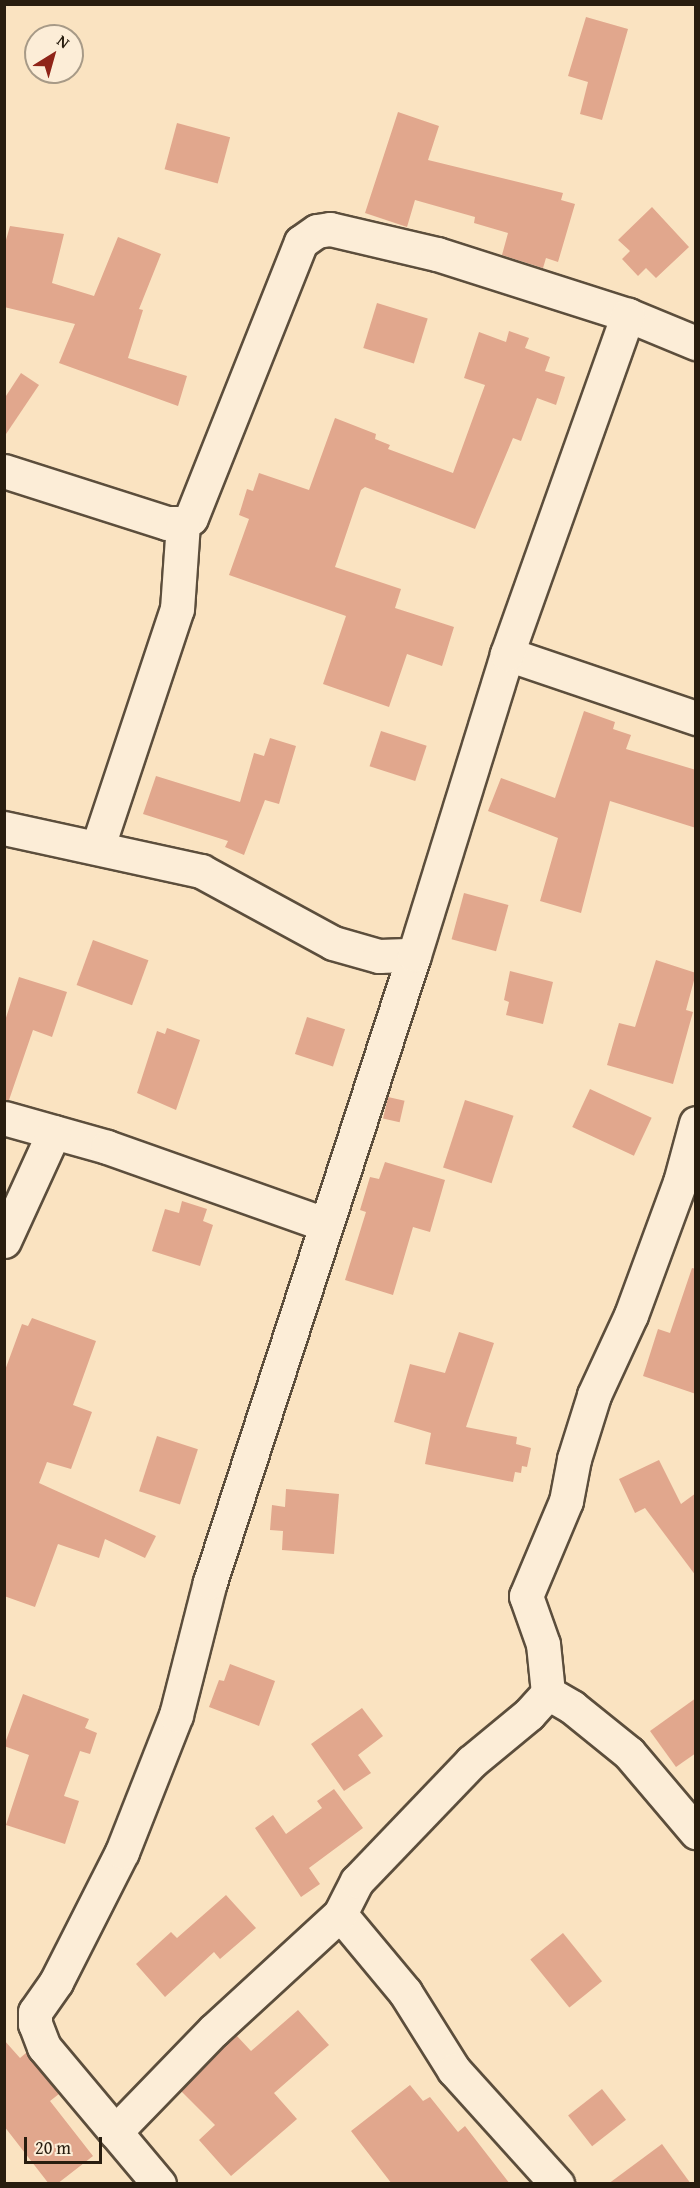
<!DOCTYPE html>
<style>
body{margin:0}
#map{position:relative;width:700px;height:2188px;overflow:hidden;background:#fae3c1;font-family:"Gentium Book Plus",serif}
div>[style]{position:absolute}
.building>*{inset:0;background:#e1a78d;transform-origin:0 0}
.roads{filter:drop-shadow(2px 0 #5c4e3c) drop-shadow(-2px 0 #5c4e3c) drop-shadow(0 2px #5c4e3c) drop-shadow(0 -2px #5c4e3c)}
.minor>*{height:33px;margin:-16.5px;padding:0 16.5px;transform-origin:16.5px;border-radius:16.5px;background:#fcedd7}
span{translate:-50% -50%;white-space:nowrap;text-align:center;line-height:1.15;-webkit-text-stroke:4.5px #fcedd7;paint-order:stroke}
.frame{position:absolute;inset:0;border:6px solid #281d0f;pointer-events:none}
.north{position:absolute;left:24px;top:24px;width:60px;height:60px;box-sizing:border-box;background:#fcedd7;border:2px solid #a79a87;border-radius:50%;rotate:37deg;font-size:16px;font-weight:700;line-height:24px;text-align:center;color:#281d0f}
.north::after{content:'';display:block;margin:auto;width:21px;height:27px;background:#8f2418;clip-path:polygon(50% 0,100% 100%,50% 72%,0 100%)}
.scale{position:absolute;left:24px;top:2137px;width:78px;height:27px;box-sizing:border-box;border:3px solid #281d0f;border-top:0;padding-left:8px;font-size:18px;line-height:21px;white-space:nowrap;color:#281d0f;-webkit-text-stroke:4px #fcedd7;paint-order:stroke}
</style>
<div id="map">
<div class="building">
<div style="clip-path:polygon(586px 17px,628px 29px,602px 120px,580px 114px,588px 82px,568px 76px)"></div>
<div style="clip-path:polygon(398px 112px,439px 126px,428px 160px,563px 193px,561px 200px,575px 204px,558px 262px,546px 258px,543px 268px,502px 255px,508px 233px,474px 223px,475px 217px,415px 200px,407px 227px,365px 213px)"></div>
<div style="left:177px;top:123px;width:55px;height:48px;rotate:15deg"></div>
<div style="clip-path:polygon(652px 207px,689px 247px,656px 278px,646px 268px,638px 276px,622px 259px,630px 251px,618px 240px)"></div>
<div style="clip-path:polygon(10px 226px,64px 234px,52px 283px,94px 296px,118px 237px,161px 254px,139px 309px,143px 310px,128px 358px,187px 376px,178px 406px,59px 363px,75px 324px,4px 307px,4px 247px)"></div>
<div style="left:377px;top:303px;width:53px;height:47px;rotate:17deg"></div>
<div style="clip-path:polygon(509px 331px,529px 338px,525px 348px,550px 357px,545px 371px,565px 377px,556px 405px,537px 398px,521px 441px,513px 438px,475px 529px,365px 487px,361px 490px,335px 567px,401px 589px,395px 608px,454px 627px,442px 666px,407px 654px,389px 707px,323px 684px,346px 616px,229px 575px,249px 519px,239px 515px,247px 489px,253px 491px,259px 473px,309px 490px,335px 418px,376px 434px,375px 439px,390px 445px,388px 449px,453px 473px,485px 385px,464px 378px,479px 332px,506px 342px)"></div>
<div style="clip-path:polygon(21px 373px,39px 385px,4px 437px,4px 399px)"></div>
<div style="clip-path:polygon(584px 711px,615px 722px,613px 729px,631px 735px,626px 749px,696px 770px,696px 828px,610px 801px,581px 913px,540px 901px,558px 838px,488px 811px,501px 778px,555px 798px)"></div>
<div style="left:381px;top:731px;width:48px;height:37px;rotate:18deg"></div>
<div style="clip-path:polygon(270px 738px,296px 746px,279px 804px,265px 800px,244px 855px,225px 847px,228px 841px,143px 814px,156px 776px,240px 802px,254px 753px,264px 756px)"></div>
<div style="left:464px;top:893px;width:46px;height:48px;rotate:15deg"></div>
<div style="left:93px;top:940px;width:59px;height:48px;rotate:20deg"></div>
<div style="clip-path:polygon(656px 960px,696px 973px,686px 1010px,693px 1012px,673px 1084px,607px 1065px,619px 1023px,635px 1027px)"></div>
<div style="clip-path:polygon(510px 971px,553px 982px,543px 1024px,506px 1015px,509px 1002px,504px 1000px)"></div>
<div style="clip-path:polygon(19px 977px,67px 992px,52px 1037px,33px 1030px,9px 1100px,4px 1100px,4px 1024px)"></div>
<div style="left:307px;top:1017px;width:40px;height:39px;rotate:18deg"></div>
<div style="clip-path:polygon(167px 1028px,200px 1040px,176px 1110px,137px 1093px,157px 1031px,165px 1034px)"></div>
<div style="left:590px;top:1089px;width:68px;height:42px;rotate:25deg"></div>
<div style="left:388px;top:1097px;width:17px;height:22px;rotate:13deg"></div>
<div style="left:465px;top:1100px;width:51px;height:71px;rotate:18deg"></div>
<div style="clip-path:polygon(385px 1162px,445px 1180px,430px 1232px,413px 1227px,393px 1295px,345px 1280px,366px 1212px,360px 1210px,370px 1177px,379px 1179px)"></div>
<div style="clip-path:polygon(182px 1201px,207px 1209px,203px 1221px,213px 1225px,200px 1266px,152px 1251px,165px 1209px,179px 1213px)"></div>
<div style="clip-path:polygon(692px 1268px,696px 1269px,696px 1394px,643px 1376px,658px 1329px,670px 1333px)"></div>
<div style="clip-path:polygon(32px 1318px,96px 1341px,73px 1405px,92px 1412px,71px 1469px,47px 1462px,39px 1483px,156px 1536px,145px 1558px,105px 1539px,99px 1558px,58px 1544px,35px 1607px,4px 1596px,4px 1373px,22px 1324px,28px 1326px)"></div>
<div style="clip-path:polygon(459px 1332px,494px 1343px,466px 1427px,517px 1437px,516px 1444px,531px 1448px,527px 1467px,522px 1466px,521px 1473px,515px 1472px,513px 1482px,425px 1464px,431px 1433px,394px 1422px,410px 1364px,445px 1373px)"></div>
<div style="left:157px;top:1436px;width:43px;height:58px;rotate:18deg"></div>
<div style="clip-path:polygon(659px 1460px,681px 1504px,696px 1493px,696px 1576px,645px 1508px,635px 1513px,619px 1479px)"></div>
<div style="clip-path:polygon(286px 1489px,339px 1494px,334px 1554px,282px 1550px,283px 1531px,270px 1530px,272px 1505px,285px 1507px)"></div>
<div style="clip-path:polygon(230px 1664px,275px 1681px,259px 1726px,209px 1707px,219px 1680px,224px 1681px)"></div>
<div style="clip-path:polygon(23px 1694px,89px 1719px,85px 1728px,97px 1733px,90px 1754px,80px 1751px,64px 1796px,79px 1801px,65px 1844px,6px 1825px,29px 1755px,4px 1746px)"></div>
<div style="clip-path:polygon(696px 1698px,696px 1753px,676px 1767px,650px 1731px)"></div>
<div style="clip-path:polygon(362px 1708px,383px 1736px,358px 1755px,371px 1773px,344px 1791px,311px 1744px)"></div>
<div style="clip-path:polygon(334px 1789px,363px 1828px,309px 1868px,320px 1884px,301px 1897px,255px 1828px,273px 1815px,286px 1834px,322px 1808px,317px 1801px)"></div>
<div style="clip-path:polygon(226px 1895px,256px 1928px,220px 1959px,214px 1952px,165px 1997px,136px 1964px,171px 1932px,177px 1938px)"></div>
<div style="left:563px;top:1933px;width:62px;height:42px;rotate:51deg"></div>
<div style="clip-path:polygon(298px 2010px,329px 2045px,274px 2093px,297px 2119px,231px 2176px,199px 2140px,215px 2125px,181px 2091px,236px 2035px,251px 2051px)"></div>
<div style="clip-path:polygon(4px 2040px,20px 2058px,26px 2053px,59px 2094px,50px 2101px,93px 2156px,57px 2184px,49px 2184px,4px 2126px)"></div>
<div style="clip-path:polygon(410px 2085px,423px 2101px,430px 2097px,458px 2132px,465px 2126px,510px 2184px,392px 2184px,351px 2131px)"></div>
<div style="left:602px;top:2089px;width:39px;height:43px;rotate:52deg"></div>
<div style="clip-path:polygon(662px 2144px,691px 2184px,608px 2184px)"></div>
</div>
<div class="roads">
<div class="minor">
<div style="left:4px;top:471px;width:171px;rotate:17.7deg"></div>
<div style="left:167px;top:523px;width:16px"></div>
<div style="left:183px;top:523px;width:9px;rotate:-32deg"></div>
<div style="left:191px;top:518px;width:297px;rotate:-68.3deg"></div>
<div style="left:301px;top:242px;width:19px;rotate:-35deg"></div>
<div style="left:317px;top:231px;width:13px;rotate:-9deg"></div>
<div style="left:330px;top:229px;width:110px;rotate:13.2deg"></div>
<div style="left:437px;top:254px;width:201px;rotate:17.7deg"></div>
<div style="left:628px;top:315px;width:74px;rotate:22.4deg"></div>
<div style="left:507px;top:654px;width:200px;rotate:18.7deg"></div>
<div style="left:4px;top:828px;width:202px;rotate:12.3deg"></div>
<div style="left:201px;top:871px;width:150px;rotate:28.6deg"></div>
<div style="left:333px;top:943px;width:48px;rotate:15.8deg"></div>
<div style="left:379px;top:956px;width:35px;rotate:-2deg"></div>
<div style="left:98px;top:846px;width:250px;rotate:-71.6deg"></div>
<div style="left:177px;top:609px;width:86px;rotate:-86deg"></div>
<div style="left:4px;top:1118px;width:107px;rotate:15.7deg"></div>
<div style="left:107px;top:1147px;width:231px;rotate:19.5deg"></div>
<div style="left:4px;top:1241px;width:120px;rotate:-65.4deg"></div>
<div style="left:548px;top:1693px;width:49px;rotate:-95.8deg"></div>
<div style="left:543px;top:1644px;width:51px;rotate:-109.5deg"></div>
<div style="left:526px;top:1596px;width:103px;rotate:-67.2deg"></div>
<div style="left:566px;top:1501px;width:43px;rotate:-79.2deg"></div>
<div style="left:574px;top:1459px;width:67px;rotate:-72.6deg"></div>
<div style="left:594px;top:1395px;width:88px;rotate:-65.2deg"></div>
<div style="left:631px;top:1315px;width:142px;rotate:-69.8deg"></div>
<div style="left:680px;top:1182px;width:61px;rotate:-74.8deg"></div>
<div style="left:548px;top:1693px;width:28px;rotate:30deg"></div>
<div style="left:572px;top:1707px;width:73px;rotate:38.9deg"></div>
<div style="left:629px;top:1753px;width:104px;rotate:49.7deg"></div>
<div style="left:340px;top:1914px;width:102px;rotate:50.2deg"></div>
<div style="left:405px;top:1992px;width:92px;rotate:57.9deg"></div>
<div style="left:454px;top:2070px;width:154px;rotate:47.9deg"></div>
<div style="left:115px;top:2132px;width:142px;rotate:-45.9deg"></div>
<div style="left:214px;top:2030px;width:171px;rotate:-42.6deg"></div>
<div style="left:340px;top:1914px;width:37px;rotate:-63deg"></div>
<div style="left:357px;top:1881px;width:165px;rotate:-46.2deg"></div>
<div style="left:471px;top:1762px;width:75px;rotate:-39.6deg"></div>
<div style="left:529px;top:1714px;width:28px;rotate:-48deg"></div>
<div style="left:159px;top:2184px;width:179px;rotate:-130deg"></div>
<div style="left:44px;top:2047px;width:25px;rotate:-111deg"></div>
<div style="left:35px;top:2024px;width:12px;rotate:-90deg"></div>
<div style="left:35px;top:2012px;width:37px;rotate:-55deg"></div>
<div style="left:56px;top:1982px;width:146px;rotate:-63.1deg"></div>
<div style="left:122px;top:1852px;width:147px;rotate:-68.5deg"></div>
<div style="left:176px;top:1715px;width:137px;rotate:-75.7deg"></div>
<div style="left:210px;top:1582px;width:659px;rotate:-71.98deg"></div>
<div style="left:414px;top:955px;width:315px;rotate:-72.8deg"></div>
<div style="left:507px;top:654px;width:360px;rotate:-70.4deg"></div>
</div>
</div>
<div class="frame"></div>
<div class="north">N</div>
<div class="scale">20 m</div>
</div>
